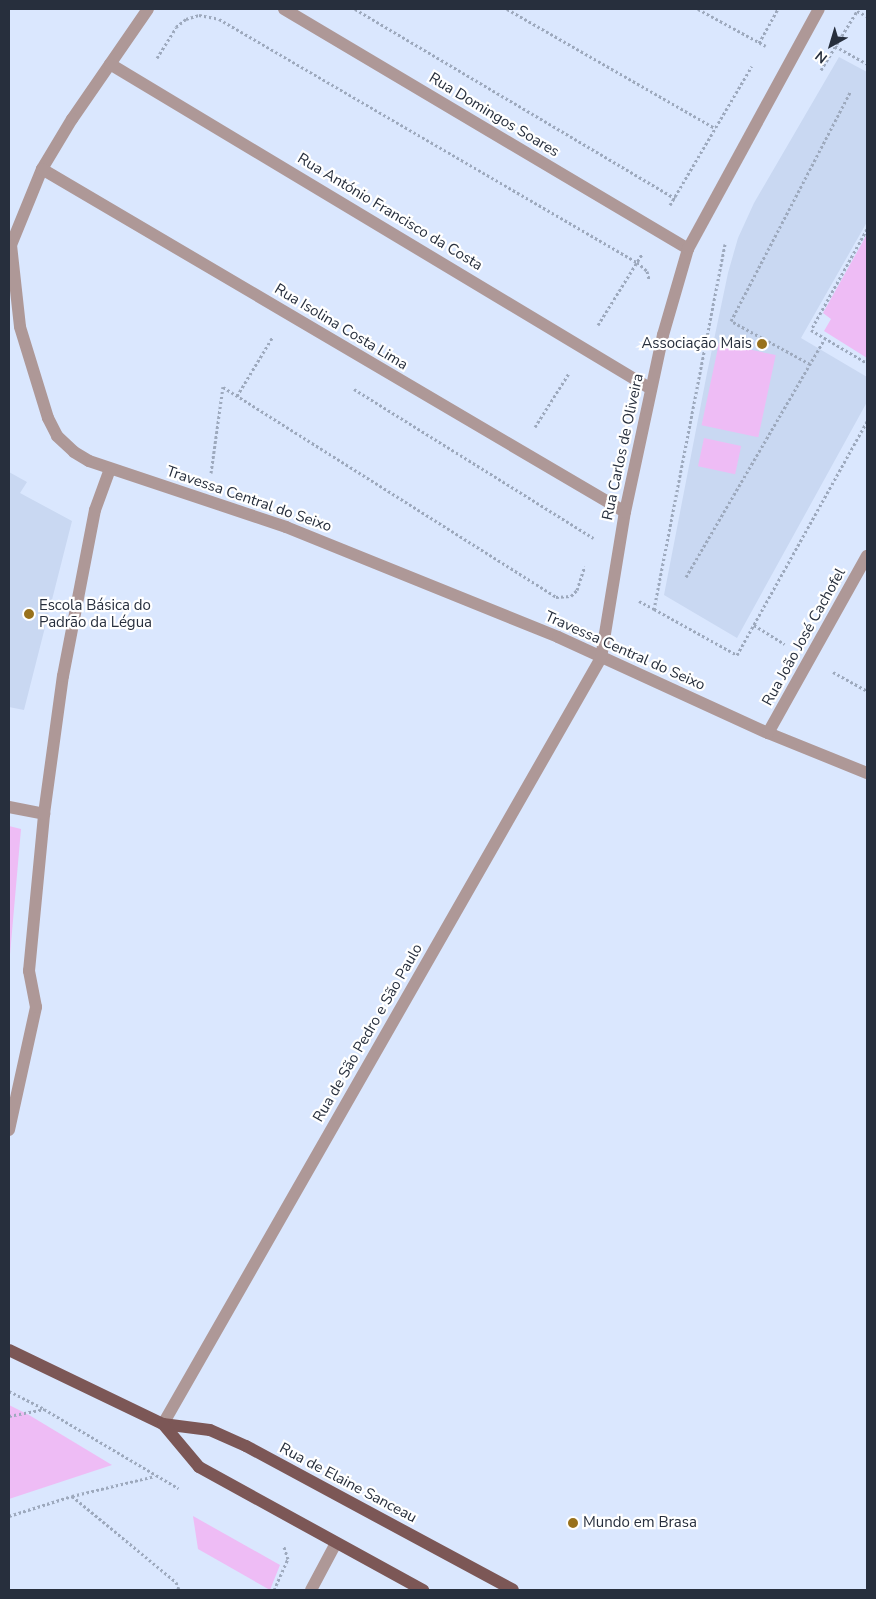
<!DOCTYPE html>
<meta charset="utf-8">
<style>
body{margin:0}
#map{position:relative;width:876px;height:1599px;overflow:hidden;background:#dae7fe;font-family:"Nunito Sans",sans-serif}
div>[style]{position:absolute}
.built>*{inset:0;background:#c9d8f2}
.green>*{inset:0;background:#eebcf5;transform-origin:0 0}
.path>*{height:3px;margin-top:-1.5px;transform-origin:0;background:repeating-linear-gradient(90deg,#9da9bd 0 2.5px,transparent 0 5px)}
.minor>*{height:12px;margin:-6px;padding:0 6px;transform-origin:6px;border-radius:6px;background:#ae9897}
.major>*{height:12px;margin:-6px;padding:0 6px;transform-origin:6px;border-radius:6px;background:#7c5756}
.dots>*{width:14px;height:14px;translate:-50% -50%;box-sizing:border-box;border:2px solid #fff;border-radius:50%}
span{translate:-50% -50%;white-space:nowrap;text-align:center;line-height:1.15;-webkit-text-stroke:4.5px #fff;paint-order:stroke}
.street-label{font-size:15px;color:#272f3d}
.poi-label{font-size:15px;color:#272f3d}
.right{translate:-100% -50%;text-align:right}
.left{translate:0 -50%;text-align:left}
.frame{position:absolute;inset:0;border:10px solid #272f3d;pointer-events:none}
.north{position:absolute;left:806px;top:20px;width:50px;height:50px;-webkit-text-stroke:4px #fff;paint-order:stroke;rotate:219deg;font-size:14px;font-weight:700;line-height:20px;text-align:center;color:#272f3d}
.north::after{content:'';display:block;margin:auto;width:18px;height:22px;background:#272f3d;clip-path:polygon(50% 0,100% 100%,50% 72%,0 100%)}
</style>
<div id="map">
<div class="built">
<div style="clip-path:polygon(839px 57px,867px 72px,867px 222px,801px 338px,867px 377px,867px 402px,737px 638px,664px 595px,707px 373px,728px 273px,738px 238px,754px 203px)"></div>
<div style="clip-path:polygon(9px 472px,27px 482px,20px 493px,72px 521px,24px 710px,9px 707px)"></div>
</div>
<div class="green">
<div style="clip-path:polygon(867px 234px,867px 358px,824px 331px,831px 319px,823px 313px)"></div>
<div style="left:719px;top:343px;width:58px;height:84px;rotate:12deg"></div>
<div style="left:704px;top:438px;width:38px;height:29px;rotate:12deg"></div>
<div style="clip-path:polygon(9px 826px,21px 829px,9px 966px)"></div>
<div style="clip-path:polygon(9px 1405px,29px 1415px,112px 1465px,9px 1499px)"></div>
<div style="clip-path:polygon(193px 1516px,280px 1565px,270px 1590px,198px 1549px)"></div>
</div>
<div class="path">
<div style="left:355px;top:9px;width:372px;rotate:30.6deg"></div>
<div style="left:507px;top:9px;width:240px;rotate:29.8deg"></div>
<div style="left:698px;top:9px;width:77px;rotate:28.6deg"></div>
<div style="left:759px;top:43px;width:39px;rotate:-61deg"></div>
<div style="left:835px;top:46px;width:37px;rotate:29deg"></div>
<div style="left:157px;top:58px;width:36px;rotate:-58deg"></div>
<div style="left:176px;top:27px;width:13px;rotate:-39deg"></div>
<div style="left:186px;top:19px;width:14px;rotate:-17deg"></div>
<div style="left:199px;top:15px;width:20px;rotate:11deg"></div>
<div style="left:219px;top:19px;width:484px;rotate:30.2deg"></div>
<div style="left:637px;top:262px;width:13px;rotate:42deg"></div>
<div style="left:647px;top:271px;width:8px;rotate:76deg"></div>
<div style="left:821px;top:70px;width:69px;rotate:-58.6deg"></div>
<div style="left:857px;top:11px;width:11px;rotate:27deg"></div>
<div style="left:670px;top:205px;width:161px;rotate:-59.5deg"></div>
<div style="left:867px;top:229px;width:115px;rotate:119deg"></div>
<div style="left:811px;top:330px;width:65px;rotate:30.5deg"></div>
<div style="left:725px;top:244px;width:372px;rotate:101deg"></div>
<div style="left:654px;top:609px;width:95px;rotate:29deg"></div>
<div style="left:737px;top:655px;width:268px;rotate:-60.9deg"></div>
<div style="left:598px;top:325px;width:84px;rotate:-58.2deg"></div>
<div style="left:810px;top:364px;width:90px;rotate:-151.4deg"></div>
<div style="left:731px;top:321px;width:258px;rotate:-62.5deg"></div>
<div style="left:354px;top:389px;width:282px;rotate:31.9deg"></div>
<div style="left:237px;top:396px;width:68px;rotate:-58.9deg"></div>
<div style="left:535px;top:427px;width:64px;rotate:-57.8deg"></div>
<div style="left:211px;top:473px;width:87px;rotate:-82.1deg"></div>
<div style="left:223px;top:387px;width:394px;rotate:32.2deg"></div>
<div style="left:556px;top:597px;width:15px;rotate:-4deg"></div>
<div style="left:571px;top:596px;width:8px;rotate:-45deg"></div>
<div style="left:577px;top:590px;width:25px;rotate:-72deg"></div>
<div style="left:686px;top:577px;width:276px;rotate:-59.8deg"></div>
<div style="left:639px;top:601px;width:17px;rotate:28deg"></div>
<div style="left:754px;top:625px;width:36px;rotate:32deg"></div>
<div style="left:833px;top:672px;width:39px;rotate:29deg"></div>
<div style="left:9px;top:1391px;width:39px;rotate:27deg"></div>
<div style="left:44px;top:1409px;width:156px;rotate:30.5deg"></div>
<div style="left:9px;top:1416px;width:36px;rotate:-11deg"></div>
<div style="left:72px;top:1496px;width:135px;rotate:39.6deg"></div>
<div style="left:176px;top:1582px;width:9px;rotate:69deg"></div>
<div style="left:9px;top:1516px;width:66px;rotate:-17.6deg"></div>
<div style="left:72px;top:1496px;width:85px;rotate:-13.5deg"></div>
<div style="left:274px;top:1590px;width:34px;rotate:-66deg"></div>
<div style="left:288px;top:1559px;width:13px;rotate:-108deg"></div>
</div>
<div class="minor">
<div style="left:148px;top:9px;width:134px;rotate:124.6deg"></div>
<div style="left:72px;top:119px;width:58px;rotate:121deg"></div>
<div style="left:42px;top:169px;width:82px;rotate:112.2deg"></div>
<div style="left:11px;top:245px;width:82px;rotate:83.7deg"></div>
<div style="left:20px;top:327px;width:95px;rotate:72.9deg"></div>
<div style="left:48px;top:418px;width:20px;rotate:63deg"></div>
<div style="left:57px;top:436px;width:23px;rotate:43deg"></div>
<div style="left:74px;top:452px;width:17px;rotate:31deg"></div>
<div style="left:89px;top:461px;width:208px;rotate:18.5deg"></div>
<div style="left:286px;top:527px;width:293px;rotate:22deg"></div>
<div style="left:558px;top:637px;width:231px;rotate:24.6deg"></div>
<div style="left:768px;top:733px;width:107px;rotate:22deg"></div>
<div style="left:284px;top:9px;width:470px;rotate:30.7deg"></div>
<div style="left:110px;top:64px;width:631px;rotate:30.99deg"></div>
<div style="left:42px;top:169px;width:676px;rotate:30.47deg"></div>
<div style="left:768px;top:733px;width:203px;rotate:-60.8deg"></div>
<div style="left:9px;top:807px;width:36px;rotate:11deg"></div>
<div style="left:9px;top:1130px;width:126px;rotate:-77.6deg"></div>
<div style="left:36px;top:1007px;width:37px;rotate:-101deg"></div>
<div style="left:29px;top:971px;width:158px;rotate:-84.5deg"></div>
<div style="left:44px;top:814px;width:139px;rotate:-82.2deg"></div>
<div style="left:63px;top:676px;width:169px;rotate:-79.1deg"></div>
<div style="left:95px;top:510px;width:44px;rotate:-69.9deg"></div>
<div style="left:163px;top:1424px;width:882px;rotate:-60.24deg"></div>
<div style="left:601px;top:658px;width:148px;rotate:-80.7deg"></div>
<div style="left:625px;top:512px;width:181px;rotate:-77.9deg"></div>
<div style="left:663px;top:335px;width:90px;rotate:-73.8deg"></div>
<div style="left:688px;top:249px;width:273px;rotate:-61.4deg"></div>
<div style="left:311px;top:1590px;width:53px;rotate:-62deg"></div>
</div>
<div class="major">
<div style="left:9px;top:1350px;width:171px;rotate:25.7deg"></div>
<div style="left:163px;top:1424px;width:47px;rotate:7.3deg"></div>
<div style="left:210px;top:1430px;width:39px;rotate:24deg"></div>
<div style="left:246px;top:1446px;width:303px;rotate:28.3deg"></div>
<div style="left:163px;top:1424px;width:56px;rotate:50.1deg"></div>
<div style="left:199px;top:1467px;width:256px;rotate:28.8deg"></div>
</div>
<div class="dots">
<div style="left:762px;top:344px;background:#98711c"></div>
<div style="left:29px;top:614px;background:#98711c"></div>
<div style="left:573px;top:1523px;background:#98711c"></div>
</div>
<div class="street-label">
<span style="left:494px;top:115px;rotate:31deg">Rua Domingos Soares</span>
<span style="left:390px;top:212px;rotate:31deg">Rua António Francisco da Costa</span>
<span style="left:341px;top:327px;rotate:31deg">Rua Isolina Costa Lima</span>
<span style="left:623px;top:447px;rotate:-78deg">Rua Carlos de Oliveira</span>
<span style="left:249px;top:499px;rotate:19deg">Travessa Central do Seixo</span>
<span style="left:804px;top:637px;rotate:-61deg">Rua João José Cachofel</span>
<span style="left:625px;top:651px;rotate:24deg">Travessa Central do Seixo</span>
<span style="left:368px;top:1033px;rotate:-60deg">Rua de São Pedro e São Paulo</span>
<span style="left:348px;top:1483px;rotate:28deg">Rua de Elaine Sanceau</span>
</div>
<div class="poi-label">
<span class="right" style="left:752px;top:344px">Associação Mais</span>
<span class="left" style="left:39px;top:614px">Escola Básica do<br>Padrão da Légua</span>
<span class="left" style="left:583px;top:1523px">Mundo em Brasa</span>
</div>
<div class="frame"></div>
<div class="north">N</div>
</div>
